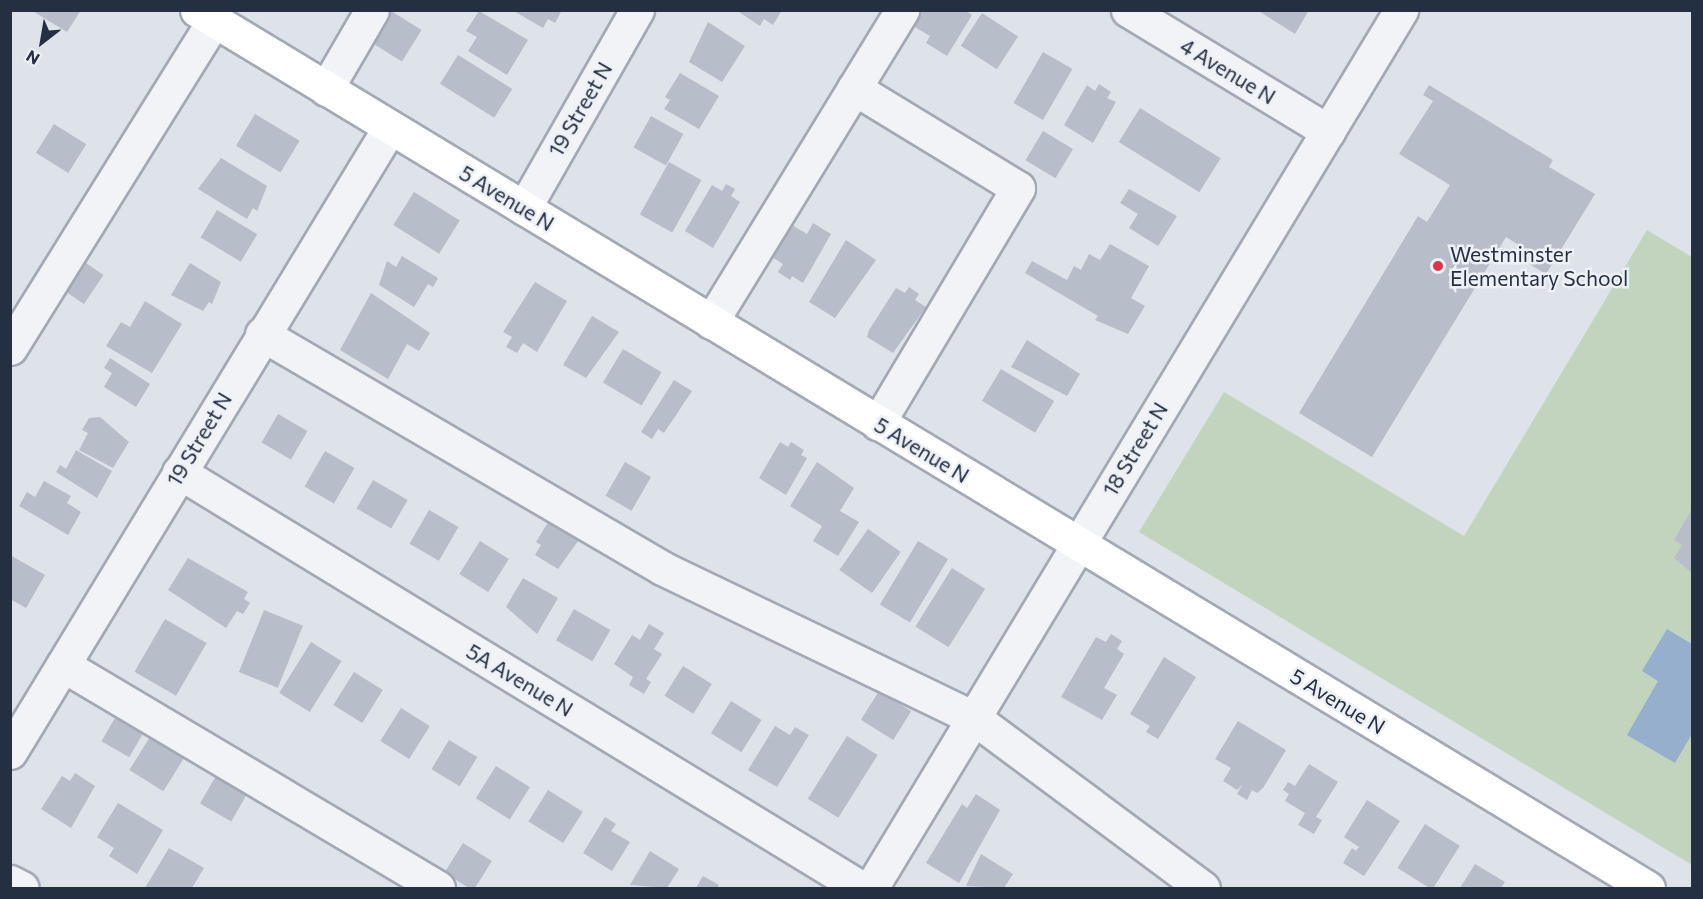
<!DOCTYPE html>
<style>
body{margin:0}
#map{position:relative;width:1703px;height:899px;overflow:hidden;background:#dee2e9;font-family:Commissioner,sans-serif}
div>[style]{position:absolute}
.green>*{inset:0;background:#c3d4be}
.water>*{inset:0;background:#95afcd}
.building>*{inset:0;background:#b7bec9;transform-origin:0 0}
.roads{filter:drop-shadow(2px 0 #a3a9b4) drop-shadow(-2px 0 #a3a9b4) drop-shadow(0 2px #a3a9b4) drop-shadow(0 -2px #a3a9b4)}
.minor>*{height:33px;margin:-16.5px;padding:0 16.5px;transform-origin:16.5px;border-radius:16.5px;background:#f1f3f7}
.major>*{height:33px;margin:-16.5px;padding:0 16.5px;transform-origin:16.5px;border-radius:16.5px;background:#fff}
.dots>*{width:16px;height:16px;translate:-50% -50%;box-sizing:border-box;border:3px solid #edf1f6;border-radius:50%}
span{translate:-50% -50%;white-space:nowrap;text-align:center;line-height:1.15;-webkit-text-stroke:5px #edf1f6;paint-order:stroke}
.street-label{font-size:21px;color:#252f42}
.poi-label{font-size:21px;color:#252f42}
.left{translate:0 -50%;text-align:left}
.frame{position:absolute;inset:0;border:12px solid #252f42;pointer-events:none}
.north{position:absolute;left:12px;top:12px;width:60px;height:60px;-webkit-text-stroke:4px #edf1f6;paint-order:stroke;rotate:211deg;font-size:16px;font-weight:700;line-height:24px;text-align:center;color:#252f42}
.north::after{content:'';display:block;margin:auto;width:21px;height:27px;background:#252f42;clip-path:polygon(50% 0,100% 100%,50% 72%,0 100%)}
</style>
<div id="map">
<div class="green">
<div style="clip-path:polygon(1647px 230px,1692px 257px,1692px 865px,1139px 532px,1224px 392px,1464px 536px)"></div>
</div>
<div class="water">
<div style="clip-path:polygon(1667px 629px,1692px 644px,1692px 734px,1675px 763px,1627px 735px,1658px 681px,1642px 671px)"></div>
</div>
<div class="building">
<div style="clip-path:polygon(31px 10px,81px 10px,67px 32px)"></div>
<div style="clip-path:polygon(512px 10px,562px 10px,555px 23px,548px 19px,543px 28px)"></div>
<div style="clip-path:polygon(736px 10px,782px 10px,773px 25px,764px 19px,760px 26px)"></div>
<div style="clip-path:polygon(923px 10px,965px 10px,972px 15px,947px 56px,926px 43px,930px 36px,913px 26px)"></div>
<div style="clip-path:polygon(1257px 10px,1309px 10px,1295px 34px)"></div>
<div style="left:391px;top:11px;width:36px;height:37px;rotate:32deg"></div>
<div style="clip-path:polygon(479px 11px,528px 40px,507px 75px,468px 51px,477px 37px,466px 31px)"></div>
<div style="left:982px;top:13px;width:43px;height:39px;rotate:33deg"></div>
<div style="clip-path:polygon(708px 22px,745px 46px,722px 82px,689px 62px)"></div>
<div style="left:1043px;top:52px;width:34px;height:59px;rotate:30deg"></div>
<div style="left:458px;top:55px;width:64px;height:34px;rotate:32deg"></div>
<div style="clip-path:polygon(680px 73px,719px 96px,699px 129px,664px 109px,670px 100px,665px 97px)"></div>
<div style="clip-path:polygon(1099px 84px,1111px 92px,1107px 98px,1116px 102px,1093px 143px,1064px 125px,1087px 85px,1095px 91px)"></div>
<div style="clip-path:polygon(1429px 85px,1553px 160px,1549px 167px,1595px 194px,1546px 274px,1519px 258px,1525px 249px,1506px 237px,1372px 457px,1299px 413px,1418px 216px,1427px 222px,1450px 185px,1399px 154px,1433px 101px,1423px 95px)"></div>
<div style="left:1140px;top:108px;width:95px;height:40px;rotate:32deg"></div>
<div style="left:255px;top:114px;width:52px;height:37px;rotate:31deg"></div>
<div style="left:651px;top:116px;width:37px;height:36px;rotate:29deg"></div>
<div style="left:54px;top:124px;width:38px;height:34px;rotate:32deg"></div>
<div style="left:1043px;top:131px;width:35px;height:34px;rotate:31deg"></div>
<div style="clip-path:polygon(221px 158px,267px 186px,257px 211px,253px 208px,247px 219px,198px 189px)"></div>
<div style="left:669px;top:162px;width:37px;height:60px;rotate:29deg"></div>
<div style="clip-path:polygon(726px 184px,735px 189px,731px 196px,740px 202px,713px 248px,685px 231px,712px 185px,722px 191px)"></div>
<div style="clip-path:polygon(1129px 189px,1177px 216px,1158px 246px,1129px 228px,1138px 214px,1120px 203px)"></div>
<div style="left:414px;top:192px;width:54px;height:39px;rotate:32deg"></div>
<div style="left:217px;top:210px;width:47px;height:32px;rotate:31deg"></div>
<div style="clip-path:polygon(813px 223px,831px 234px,803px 283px,792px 276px,790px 280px,778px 272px,783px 264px,772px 257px,792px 225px,807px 234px)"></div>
<div style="clip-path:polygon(846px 240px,876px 260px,835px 318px,809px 302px)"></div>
<div style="clip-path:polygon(1110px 244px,1149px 266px,1131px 298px,1145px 306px,1128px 334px,1095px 320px,1098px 316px,1025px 273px,1032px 261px,1067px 280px,1074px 266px,1081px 270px,1089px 254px,1100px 260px)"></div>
<div style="clip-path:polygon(402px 256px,438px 278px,433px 287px,428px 284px,414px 307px,379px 285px,387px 261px,396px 267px)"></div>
<div style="left:77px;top:257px;width:32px;height:35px;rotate:34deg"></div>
<div style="clip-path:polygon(190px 263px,221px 282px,212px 304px,209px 302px,203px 311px,171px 295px)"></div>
<div style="clip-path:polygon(535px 282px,567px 301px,537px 352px,523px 343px,517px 353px,506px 347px,512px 337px,503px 332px)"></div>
<div style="clip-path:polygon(909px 287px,919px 294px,915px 300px,926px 307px,893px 353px,867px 337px,869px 330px,896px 288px,905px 293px)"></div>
<div style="clip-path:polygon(371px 293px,430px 333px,419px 351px,407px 344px,388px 379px,340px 350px)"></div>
<div style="clip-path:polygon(145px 301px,182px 324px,152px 373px,106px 346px,121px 322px,130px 327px)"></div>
<div style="clip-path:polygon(592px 316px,619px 332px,586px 378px,563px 365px)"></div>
<div style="clip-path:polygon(1027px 340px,1080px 374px,1067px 396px,1011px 367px)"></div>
<div style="left:623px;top:349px;width:45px;height:39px;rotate:31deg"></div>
<div style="clip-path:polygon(110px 358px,150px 384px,136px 407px,104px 387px,112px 373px,104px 368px)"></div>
<div style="left:1001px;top:369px;width:62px;height:37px;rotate:31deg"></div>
<div style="clip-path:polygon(674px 380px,692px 391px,664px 433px,658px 429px,652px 439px,641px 432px)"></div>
<div style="left:278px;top:414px;width:34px;height:33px;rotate:30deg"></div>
<div style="clip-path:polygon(100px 417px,129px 442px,113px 468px,79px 450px,88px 433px,82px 430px,89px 418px)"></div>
<div style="clip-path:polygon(780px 442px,788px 447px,791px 442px,804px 450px,801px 455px,807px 458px,786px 495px,759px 478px)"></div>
<div style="clip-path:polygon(76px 450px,112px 471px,97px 498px,56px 472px,60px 465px,66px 469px)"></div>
<div style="left:325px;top:451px;width:34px;height:41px;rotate:30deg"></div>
<div style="left:625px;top:462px;width:30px;height:39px;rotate:30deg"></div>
<div style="clip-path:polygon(817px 462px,854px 488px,840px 511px,859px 522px,838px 556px,813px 541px,822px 526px,790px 506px)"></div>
<div style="left:373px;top:480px;width:40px;height:33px;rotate:30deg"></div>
<div style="clip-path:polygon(44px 481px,71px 496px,67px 503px,81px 512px,68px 535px,19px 506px,27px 492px,35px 497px)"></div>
<div style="clip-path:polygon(1692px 509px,1692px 573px,1674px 558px,1682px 545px,1674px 540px)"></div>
<div style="left:429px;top:510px;width:34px;height:39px;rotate:30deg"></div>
<div style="clip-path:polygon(555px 511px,586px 530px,558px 569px,535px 555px,541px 545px,536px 542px)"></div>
<div style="left:868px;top:529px;width:40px;height:50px;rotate:35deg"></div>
<div style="left:480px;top:541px;width:34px;height:39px;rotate:32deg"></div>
<div style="left:918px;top:541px;width:35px;height:74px;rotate:31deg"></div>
<div style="clip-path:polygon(10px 555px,45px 575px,26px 608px,10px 599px)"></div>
<div style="clip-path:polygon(188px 558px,248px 592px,244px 599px,250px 603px,243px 614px,237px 611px,226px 628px,168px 590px)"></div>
<div style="left:952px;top:568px;width:39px;height:69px;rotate:32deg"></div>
<div style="clip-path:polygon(523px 578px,558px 598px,537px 634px,506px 607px)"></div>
<div style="left:574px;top:609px;width:42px;height:36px;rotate:30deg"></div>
<div style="left:264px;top:610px;width:42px;height:67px;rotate:22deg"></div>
<div style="left:165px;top:619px;width:48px;height:61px;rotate:30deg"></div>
<div style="clip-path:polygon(649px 624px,664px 633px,654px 649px,662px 654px,646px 679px,651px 682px,644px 694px,629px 685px,633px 677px,614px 664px,632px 635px,640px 640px)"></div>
<div style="clip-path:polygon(1111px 634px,1122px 641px,1117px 649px,1124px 654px,1104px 688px,1117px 695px,1102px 720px,1061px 697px,1096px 637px,1106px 642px)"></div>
<div style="left:311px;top:642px;width:36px;height:60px;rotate:32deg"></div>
<div style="clip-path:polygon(1164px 657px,1196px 677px,1158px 739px,1146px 732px,1150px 726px,1130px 714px)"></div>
<div style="left:683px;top:666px;width:34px;height:35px;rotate:32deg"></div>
<div style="left:354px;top:672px;width:34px;height:39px;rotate:32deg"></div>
<div style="left:879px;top:691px;width:38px;height:34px;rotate:32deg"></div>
<div style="left:731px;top:701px;width:36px;height:38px;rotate:32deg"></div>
<div style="left:401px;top:708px;width:34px;height:39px;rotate:32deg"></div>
<div style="left:119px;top:711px;width:32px;height:35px;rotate:30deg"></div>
<div style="clip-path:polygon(1238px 721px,1286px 750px,1263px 788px,1257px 793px,1252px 790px,1247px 800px,1237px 794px,1242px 785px,1237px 790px,1223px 781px,1231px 768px,1215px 759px)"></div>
<div style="clip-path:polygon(775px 726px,790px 735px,795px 727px,809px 735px,777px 787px,748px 770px)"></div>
<div style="left:847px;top:736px;width:36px;height:74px;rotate:32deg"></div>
<div style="left:150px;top:737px;width:40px;height:39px;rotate:32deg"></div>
<div style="left:449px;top:740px;width:33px;height:34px;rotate:31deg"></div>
<div style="clip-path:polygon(1309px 764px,1338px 782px,1316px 817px,1322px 820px,1314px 834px,1298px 825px,1305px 813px,1285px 801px,1289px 794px,1283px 790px,1288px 782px,1295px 786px)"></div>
<div style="left:496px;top:766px;width:40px;height:38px;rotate:32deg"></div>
<div style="clip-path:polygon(75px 773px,95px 786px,71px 828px,41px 809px,62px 776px,70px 781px)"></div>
<div style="left:217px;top:774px;width:36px;height:34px;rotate:30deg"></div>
<div style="left:548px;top:790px;width:41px;height:37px;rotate:32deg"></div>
<div style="clip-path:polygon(976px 794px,1000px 810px,959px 883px,926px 863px,962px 804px,967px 808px)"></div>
<div style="clip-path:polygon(1367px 800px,1400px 821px,1364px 876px,1343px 863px,1352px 848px,1356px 851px,1359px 847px,1344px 837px)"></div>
<div style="clip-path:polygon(118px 803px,163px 830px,137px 874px,109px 856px,114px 848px,97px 837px)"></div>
<div style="clip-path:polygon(605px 817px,616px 824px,611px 831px,630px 842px,612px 871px,583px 853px)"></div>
<div style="left:1425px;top:824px;width:41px;height:52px;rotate:32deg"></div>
<div style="left:463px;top:843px;width:34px;height:35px;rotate:32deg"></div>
<div style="clip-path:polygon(169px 848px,204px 868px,192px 888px,145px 888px)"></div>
<div style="clip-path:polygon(650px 851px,679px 869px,667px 888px,630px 885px)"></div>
<div style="clip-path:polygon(981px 854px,1013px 874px,1004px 888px,966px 886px)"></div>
<div style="clip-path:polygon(1475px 864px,1505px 882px,1501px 888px,1460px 888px)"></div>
<div style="clip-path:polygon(703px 876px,719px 885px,717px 888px,696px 888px)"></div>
</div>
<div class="roads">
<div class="minor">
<div style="left:1128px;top:10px;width:234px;rotate:31.2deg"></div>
<div style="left:854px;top:88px;width:192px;rotate:31.4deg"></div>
<div style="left:1018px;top:188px;width:274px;rotate:120.8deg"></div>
<div style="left:326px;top:89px;width:91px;rotate:-59.8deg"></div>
<div style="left:524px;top:208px;width:228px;rotate:-60.3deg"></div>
<div style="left:711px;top:322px;width:366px;rotate:-58.5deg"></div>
<div style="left:262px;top:334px;width:463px;rotate:30.3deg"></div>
<div style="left:662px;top:568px;width:346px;rotate:25.7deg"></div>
<div style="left:974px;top:718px;width:285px;rotate:36.6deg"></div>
<div style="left:10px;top:348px;width:386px;rotate:-58.1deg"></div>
<div style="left:179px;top:472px;width:799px;rotate:31.38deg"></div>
<div style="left:63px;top:665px;width:436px;rotate:30.7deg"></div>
<div style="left:10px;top:752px;width:731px;rotate:-58.7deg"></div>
<div style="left:10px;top:882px;width:13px;rotate:27deg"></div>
<div style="left:871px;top:888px;width:1026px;rotate:-58.88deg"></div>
</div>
<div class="major">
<div style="left:197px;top:10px;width:1696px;rotate:31.18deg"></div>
</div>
</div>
<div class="dots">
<div style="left:1438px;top:266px;background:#dc354b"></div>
</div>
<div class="street-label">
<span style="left:1228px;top:71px;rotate:31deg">4 Avenue N</span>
<span style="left:580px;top:109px;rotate:-60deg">19 Street N</span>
<span style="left:507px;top:198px;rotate:31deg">5 Avenue N</span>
<span style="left:199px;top:439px;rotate:-59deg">19 Street N</span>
<span style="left:1135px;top:449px;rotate:-59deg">18 Street N</span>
<span style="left:922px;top:450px;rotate:31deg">5 Avenue N</span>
<span style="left:520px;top:680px;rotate:31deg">5A Avenue N</span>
<span style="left:1338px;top:701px;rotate:31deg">5 Avenue N</span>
</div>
<div class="poi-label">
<span class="left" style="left:1450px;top:266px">Westminster<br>Elementary School</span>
</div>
<div class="frame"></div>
<div class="north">N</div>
</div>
